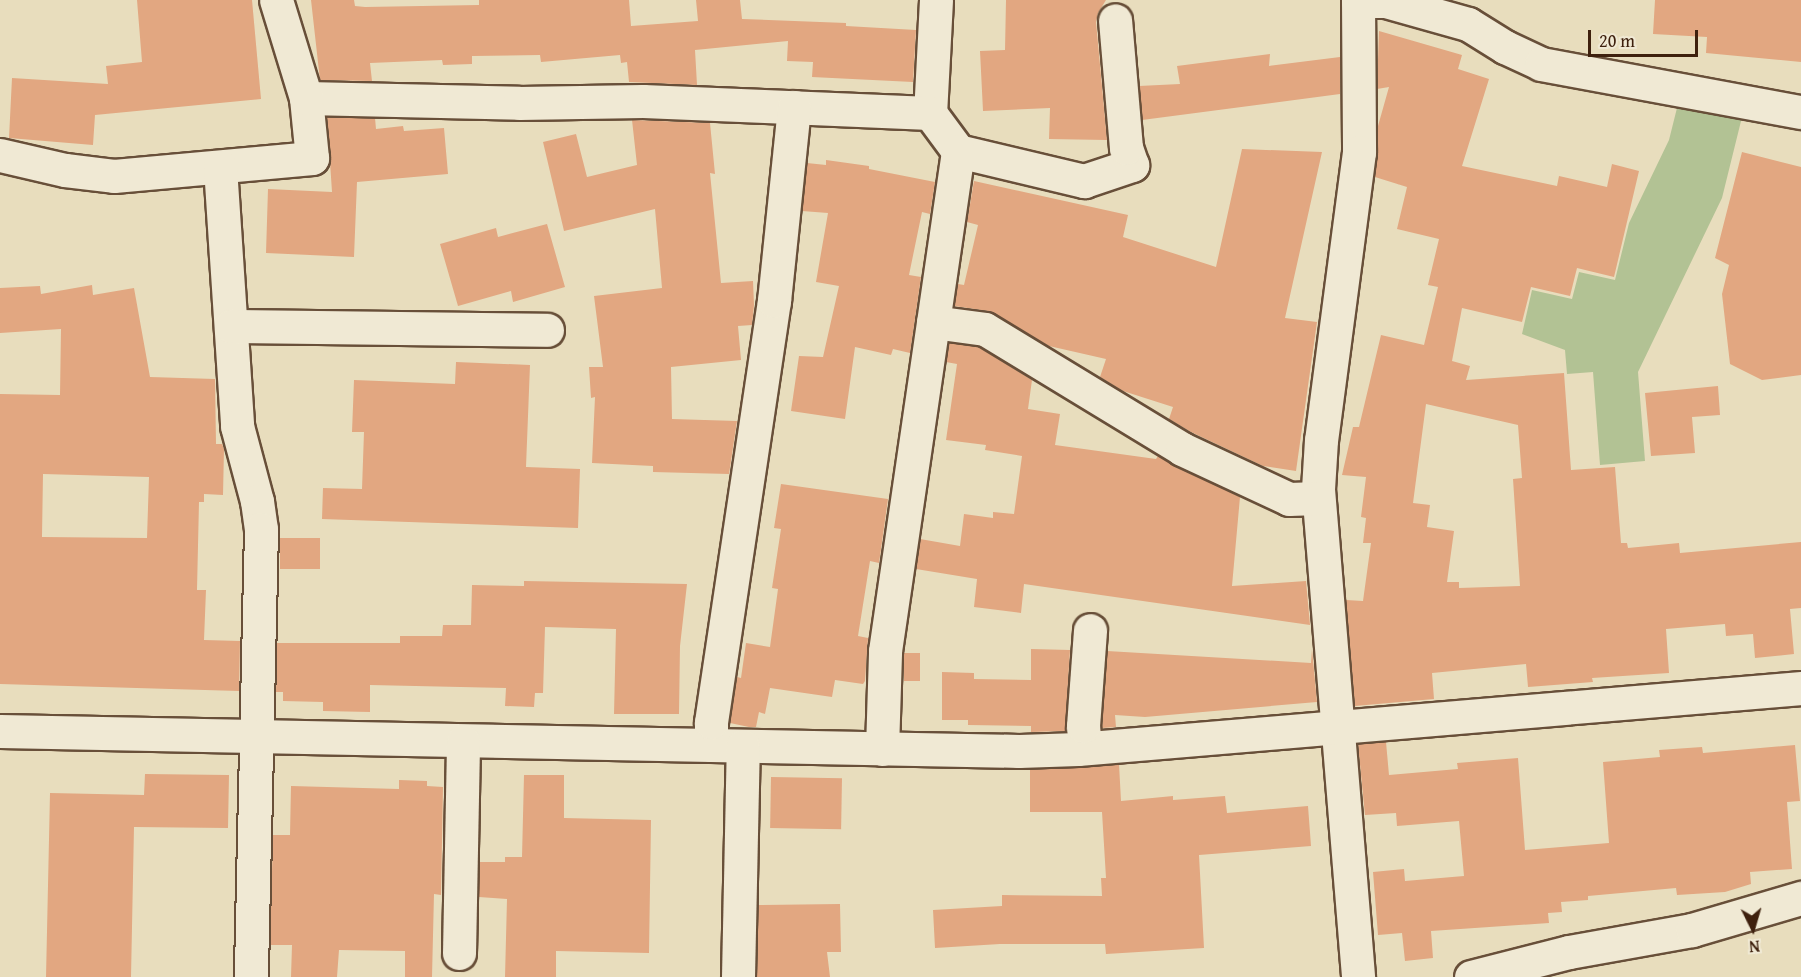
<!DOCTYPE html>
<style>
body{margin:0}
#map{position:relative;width:1801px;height:977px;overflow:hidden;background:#e8ddbd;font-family:"Gentium Book Plus",serif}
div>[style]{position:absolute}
.green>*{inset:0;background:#b2c294}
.building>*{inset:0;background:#e2a781;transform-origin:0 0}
.roads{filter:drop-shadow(2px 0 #684f39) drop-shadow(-2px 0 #684f39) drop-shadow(0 2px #684f39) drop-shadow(0 -2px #684f39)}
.minor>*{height:33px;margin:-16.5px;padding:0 16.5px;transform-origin:16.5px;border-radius:16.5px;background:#f0e9d4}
span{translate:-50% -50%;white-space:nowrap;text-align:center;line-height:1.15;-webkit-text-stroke:4.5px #f0e9d4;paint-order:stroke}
.north{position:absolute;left:1723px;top:899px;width:60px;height:60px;-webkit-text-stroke:4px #f0e9d4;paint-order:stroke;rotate:175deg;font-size:16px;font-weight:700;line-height:24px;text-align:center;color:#3e200d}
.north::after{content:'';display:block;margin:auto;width:21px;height:27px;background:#3e200d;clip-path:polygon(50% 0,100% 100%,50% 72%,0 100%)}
.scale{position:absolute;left:1588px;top:30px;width:110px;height:27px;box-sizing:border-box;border:3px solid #3e200d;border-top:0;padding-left:8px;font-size:18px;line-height:21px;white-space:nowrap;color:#3e200d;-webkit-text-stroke:4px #f0e9d4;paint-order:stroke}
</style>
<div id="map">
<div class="green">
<div style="clip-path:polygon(1679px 100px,1743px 113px,1722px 198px,1638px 372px,1645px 461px,1600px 465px,1593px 372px,1567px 374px,1565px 350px,1522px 334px,1532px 290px,1572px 299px,1579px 272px,1615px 280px,1629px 223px,1669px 140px)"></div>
</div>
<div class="building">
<div style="clip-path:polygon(137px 0,252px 0,261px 99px,95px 115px,93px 145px,9px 138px,12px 78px,108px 84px,106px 66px,142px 62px)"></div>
<div style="clip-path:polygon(311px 0,354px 0,355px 6px,365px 7px,479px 5px,479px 0,629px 0,631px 26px,698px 21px,696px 0,740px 0,742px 19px,846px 23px,846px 26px,916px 30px,913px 82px,812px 77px,813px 62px,787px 61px,788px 41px,695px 50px,697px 85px,629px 82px,627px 62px,621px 63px,620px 55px,541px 62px,540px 55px,472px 56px,472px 64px,443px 65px,442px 60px,370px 63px,372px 81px,320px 80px)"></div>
<div style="clip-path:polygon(1006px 0,1106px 0,1098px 13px,1096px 22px,1107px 140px,1049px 139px,1050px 108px,983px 111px,980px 51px,1005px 50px)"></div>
<div style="clip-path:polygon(1655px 0,1801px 0,1801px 62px,1706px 53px,1707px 37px,1653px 34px)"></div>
<div style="clip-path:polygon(evenodd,1379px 31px,1462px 55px,1458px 69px,1489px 79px,1462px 166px,1557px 186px,1559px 176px,1607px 187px,1612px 164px,1639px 171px,1614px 277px,1577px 268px,1570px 296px,1531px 287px,1522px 322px,1462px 308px,1452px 361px,1470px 366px,1466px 380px,1564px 373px,1571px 470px,1615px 467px,1621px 543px,1627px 543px,1628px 548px,1679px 543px,1680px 553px,1801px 542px,1801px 608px,1790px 609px,1794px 654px,1755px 658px,1753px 634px,1726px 636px,1725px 624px,1666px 629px,1669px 673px,1592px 678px,1593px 682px,1528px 687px,1526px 664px,1432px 673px,1434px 699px,1355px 706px,1346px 600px,1363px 601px,1371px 543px,1363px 543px,1366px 518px,1361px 517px,1366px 477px,1342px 475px,1353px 427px,1359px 427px,1381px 335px,1424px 345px,1438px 287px,1428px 285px,1439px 239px,1397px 229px,1407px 187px,1375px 177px,1378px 126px,1389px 87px,1377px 89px,1379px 31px,1426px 404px,1518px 425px,1522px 478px,1513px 479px,1520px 586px,1459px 588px,1459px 582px,1447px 582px,1454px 531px,1427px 527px,1430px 505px,1413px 503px,1426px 404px)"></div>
<div style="clip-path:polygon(1270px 54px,1269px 66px,1340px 57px,1340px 94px,1142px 120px,1139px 86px,1180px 84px,1177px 66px)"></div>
<div style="clip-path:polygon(327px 117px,375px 118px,376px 129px,403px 126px,404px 131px,444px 128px,448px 174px,357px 182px,354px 257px,266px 253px,268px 189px,332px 192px)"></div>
<div style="clip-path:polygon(632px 120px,710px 123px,715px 174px,710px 173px,721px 283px,753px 281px,754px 305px,752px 325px,738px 326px,741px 360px,671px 367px,672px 419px,737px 421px,729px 474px,653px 472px,653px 466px,592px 463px,595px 397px,591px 398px,589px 367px,603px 367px,594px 296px,662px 288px,655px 209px,564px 231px,543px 142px,576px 134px,587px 177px,637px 165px)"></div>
<div style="clip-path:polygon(1242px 149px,1322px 152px,1285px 318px,1317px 322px,1296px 471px,1263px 466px,1191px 432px,1169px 419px,1173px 407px,1123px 391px,1100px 377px,1106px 359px,1049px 346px,988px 311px,954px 306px,958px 284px,964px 285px,978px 225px,967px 222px,974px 181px,1128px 215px,1123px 237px,1216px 267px)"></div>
<div style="clip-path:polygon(1742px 152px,1801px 167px,1801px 375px,1762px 380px,1730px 364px,1722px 294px,1729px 265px,1715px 258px)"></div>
<div style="clip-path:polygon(826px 160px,869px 166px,869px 169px,935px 182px,930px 214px,922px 212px,909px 275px,921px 277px,910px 353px,893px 349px,891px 355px,855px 347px,845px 419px,791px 411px,799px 356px,823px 357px,839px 286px,816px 282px,828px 213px,802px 211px,807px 163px,826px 165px)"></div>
<div style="clip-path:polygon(547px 224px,565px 287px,513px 302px,511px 291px,458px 306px,440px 244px,496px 228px,498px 237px)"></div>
<div style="clip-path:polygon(evenodd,92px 285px,93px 295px,134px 288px,150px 377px,215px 379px,216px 444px,222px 444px,224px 449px,223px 495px,204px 494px,204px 502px,199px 502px,197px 590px,206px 590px,204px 640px,240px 641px,239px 691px,0 684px,0 394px,60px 395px,61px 329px,0 333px,0 288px,40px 286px,41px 294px,92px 285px,43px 474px,149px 477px,147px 538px,42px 537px,43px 474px)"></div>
<div style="clip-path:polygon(949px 343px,979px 347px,1032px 380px,1028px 409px,1060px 414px,1055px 445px,1156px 459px,1158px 456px,1240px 497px,1232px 586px,1306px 581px,1310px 625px,1024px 584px,1021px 613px,974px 607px,977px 579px,916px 569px,920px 539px,960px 546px,964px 514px,993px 518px,993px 512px,1014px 514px,1022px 456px,985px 450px,986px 445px,946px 440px,957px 364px,946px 362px)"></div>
<div style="clip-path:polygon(456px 362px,530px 365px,526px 467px,580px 469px,578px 528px,322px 519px,323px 488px,362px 489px,364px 432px,352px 432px,354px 380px,455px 384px)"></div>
<div style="clip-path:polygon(1718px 386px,1720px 415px,1692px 417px,1695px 453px,1651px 456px,1645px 393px)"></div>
<div style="clip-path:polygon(781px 484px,888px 499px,879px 563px,870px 561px,858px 636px,868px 638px,865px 681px,863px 684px,835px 680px,832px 697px,770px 688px,765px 714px,759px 712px,756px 727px,749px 727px,730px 723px,737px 677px,741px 678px,746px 643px,770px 647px,778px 589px,772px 588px,781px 529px,774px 528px)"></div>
<div style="left:280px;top:538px;width:40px;height:31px"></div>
<div style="clip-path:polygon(524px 581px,687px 584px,680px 646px,679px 714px,614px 714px,616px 629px,545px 627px,543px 693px,535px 693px,534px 707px,505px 706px,506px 688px,370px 685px,370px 712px,323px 711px,323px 702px,283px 701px,283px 692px,276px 692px,277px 643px,400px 643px,400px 636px,442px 636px,443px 625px,471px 625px,472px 585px,524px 586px)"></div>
<div style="clip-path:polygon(1031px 649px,1070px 650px,1065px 731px,1031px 732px,1031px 726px,968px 725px,968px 720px,942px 720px,942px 672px,974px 673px,974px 679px,1031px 680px)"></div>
<div style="clip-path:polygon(1312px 649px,1317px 702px,1145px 717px,1115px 715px,1116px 727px,1102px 728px,1107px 651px,1311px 663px)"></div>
<div style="left:904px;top:653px;width:16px;height:28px"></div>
<div style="clip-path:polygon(1386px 742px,1389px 775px,1458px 769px,1457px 763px,1518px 758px,1525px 850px,1609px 843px,1603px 762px,1660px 757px,1659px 750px,1702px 747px,1703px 753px,1795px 745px,1800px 801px,1787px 802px,1792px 869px,1750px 872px,1751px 884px,1725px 892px,1677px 895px,1676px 888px,1588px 896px,1588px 900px,1561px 902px,1562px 912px,1548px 913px,1549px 923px,1431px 931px,1433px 958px,1405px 961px,1402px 933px,1378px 935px,1373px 872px,1404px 869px,1405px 881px,1464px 876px,1459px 821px,1397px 826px,1396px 813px,1365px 815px,1358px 744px)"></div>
<div style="clip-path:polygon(1119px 764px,1121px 801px,1173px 796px,1173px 800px,1225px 796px,1227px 813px,1308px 806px,1311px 846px,1199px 855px,1204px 948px,1106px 954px,1105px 944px,1000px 944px,935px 948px,933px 910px,1002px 906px,1002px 895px,1102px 896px,1101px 878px,1106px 878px,1102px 812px,1030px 812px,1030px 769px)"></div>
<div style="clip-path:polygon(145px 774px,229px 775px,228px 828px,134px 827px,131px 977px,46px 977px,50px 793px,144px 795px)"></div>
<div style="clip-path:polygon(524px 775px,564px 775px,564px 818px,651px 820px,649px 953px,556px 951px,556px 977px,505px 977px,507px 899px,479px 897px,479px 862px,505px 862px,505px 857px,522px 857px)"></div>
<div style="left:771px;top:777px;width:71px;height:51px;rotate:1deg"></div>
<div style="clip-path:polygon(399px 780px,427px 781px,427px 786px,443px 787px,441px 895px,434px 894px,432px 977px,405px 977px,405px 951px,339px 950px,337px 977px,291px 977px,292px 945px,270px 945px,273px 835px,290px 835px,291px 786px,399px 789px)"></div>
<div style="clip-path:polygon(840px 904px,841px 952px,827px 952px,830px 977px,757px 977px,758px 905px)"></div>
</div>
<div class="roads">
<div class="minor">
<div style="left:936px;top:0;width:113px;rotate:93deg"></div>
<div style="left:930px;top:113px;width:47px;rotate:53.6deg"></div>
<div style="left:958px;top:151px;width:130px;rotate:13.4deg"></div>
<div style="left:1084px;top:181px;width:51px;rotate:-18.4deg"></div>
<div style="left:1132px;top:165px;width:18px;rotate:-109deg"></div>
<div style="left:1126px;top:148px;width:128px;rotate:-94.9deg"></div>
<div style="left:1358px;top:0;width:152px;rotate:89.6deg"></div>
<div style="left:1359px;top:152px;width:290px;rotate:97.5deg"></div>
<div style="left:1321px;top:440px;width:49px;rotate:93.5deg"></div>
<div style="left:1318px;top:489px;width:490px;rotate:85.3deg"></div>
<div style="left:1358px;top:1px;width:28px"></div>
<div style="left:1386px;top:1px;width:85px;rotate:15.7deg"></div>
<div style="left:1468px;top:24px;width:44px;rotate:31.9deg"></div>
<div style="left:1505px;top:47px;width:40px;rotate:25deg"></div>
<div style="left:1541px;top:64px;width:264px;rotate:10.5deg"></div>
<div style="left:306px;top:98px;width:213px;rotate:1.3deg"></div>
<div style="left:519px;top:103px;width:124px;rotate:-0.9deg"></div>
<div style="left:643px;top:101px;width:287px;rotate:2.4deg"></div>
<div style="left:0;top:155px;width:67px;rotate:13deg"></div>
<div style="left:65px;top:170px;width:49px;rotate:7deg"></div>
<div style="left:114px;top:176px;width:199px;rotate:-5.2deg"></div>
<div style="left:312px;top:158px;width:60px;rotate:-95.7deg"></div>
<div style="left:306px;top:98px;width:102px;rotate:-107deg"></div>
<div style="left:220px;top:167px;width:260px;rotate:86.2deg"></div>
<div style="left:237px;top:426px;width:78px;rotate:75.1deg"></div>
<div style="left:257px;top:501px;width:28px;rotate:82deg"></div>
<div style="left:261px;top:529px;width:448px;rotate:91.3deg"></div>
<div style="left:933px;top:322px;width:52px;rotate:7.7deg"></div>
<div style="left:985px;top:329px;width:231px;rotate:31.3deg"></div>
<div style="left:1182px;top:449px;width:118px;rotate:25deg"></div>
<div style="left:1289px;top:499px;width:29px;rotate:-2deg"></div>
<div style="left:231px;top:326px;width:316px;rotate:0.7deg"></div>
<div style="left:0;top:731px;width:1019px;rotate:1.12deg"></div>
<div style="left:1019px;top:751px;width:59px;rotate:-1.9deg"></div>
<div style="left:1078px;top:749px;width:726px;rotate:-4.82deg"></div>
<div style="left:711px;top:745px;width:23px;rotate:-90deg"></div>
<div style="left:711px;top:722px;width:426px;rotate:-81.5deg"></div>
<div style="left:774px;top:301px;width:195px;rotate:-84.1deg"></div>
<div style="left:1085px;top:748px;width:22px;rotate:-95deg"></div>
<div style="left:1083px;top:726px;width:96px;rotate:-85.8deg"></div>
<div style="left:882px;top:749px;width:98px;rotate:-88.2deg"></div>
<div style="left:885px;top:651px;width:505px;rotate:-81.69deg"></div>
<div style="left:459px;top:953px;width:212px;rotate:-88.9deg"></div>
<div style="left:738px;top:977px;width:231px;rotate:-88.8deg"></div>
<div style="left:1471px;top:977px;width:101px;rotate:-14.3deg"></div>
<div style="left:1569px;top:952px;width:125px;rotate:-10.1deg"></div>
<div style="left:1692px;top:930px;width:114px;rotate:-16.4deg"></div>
</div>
</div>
<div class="north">N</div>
<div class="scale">20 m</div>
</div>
